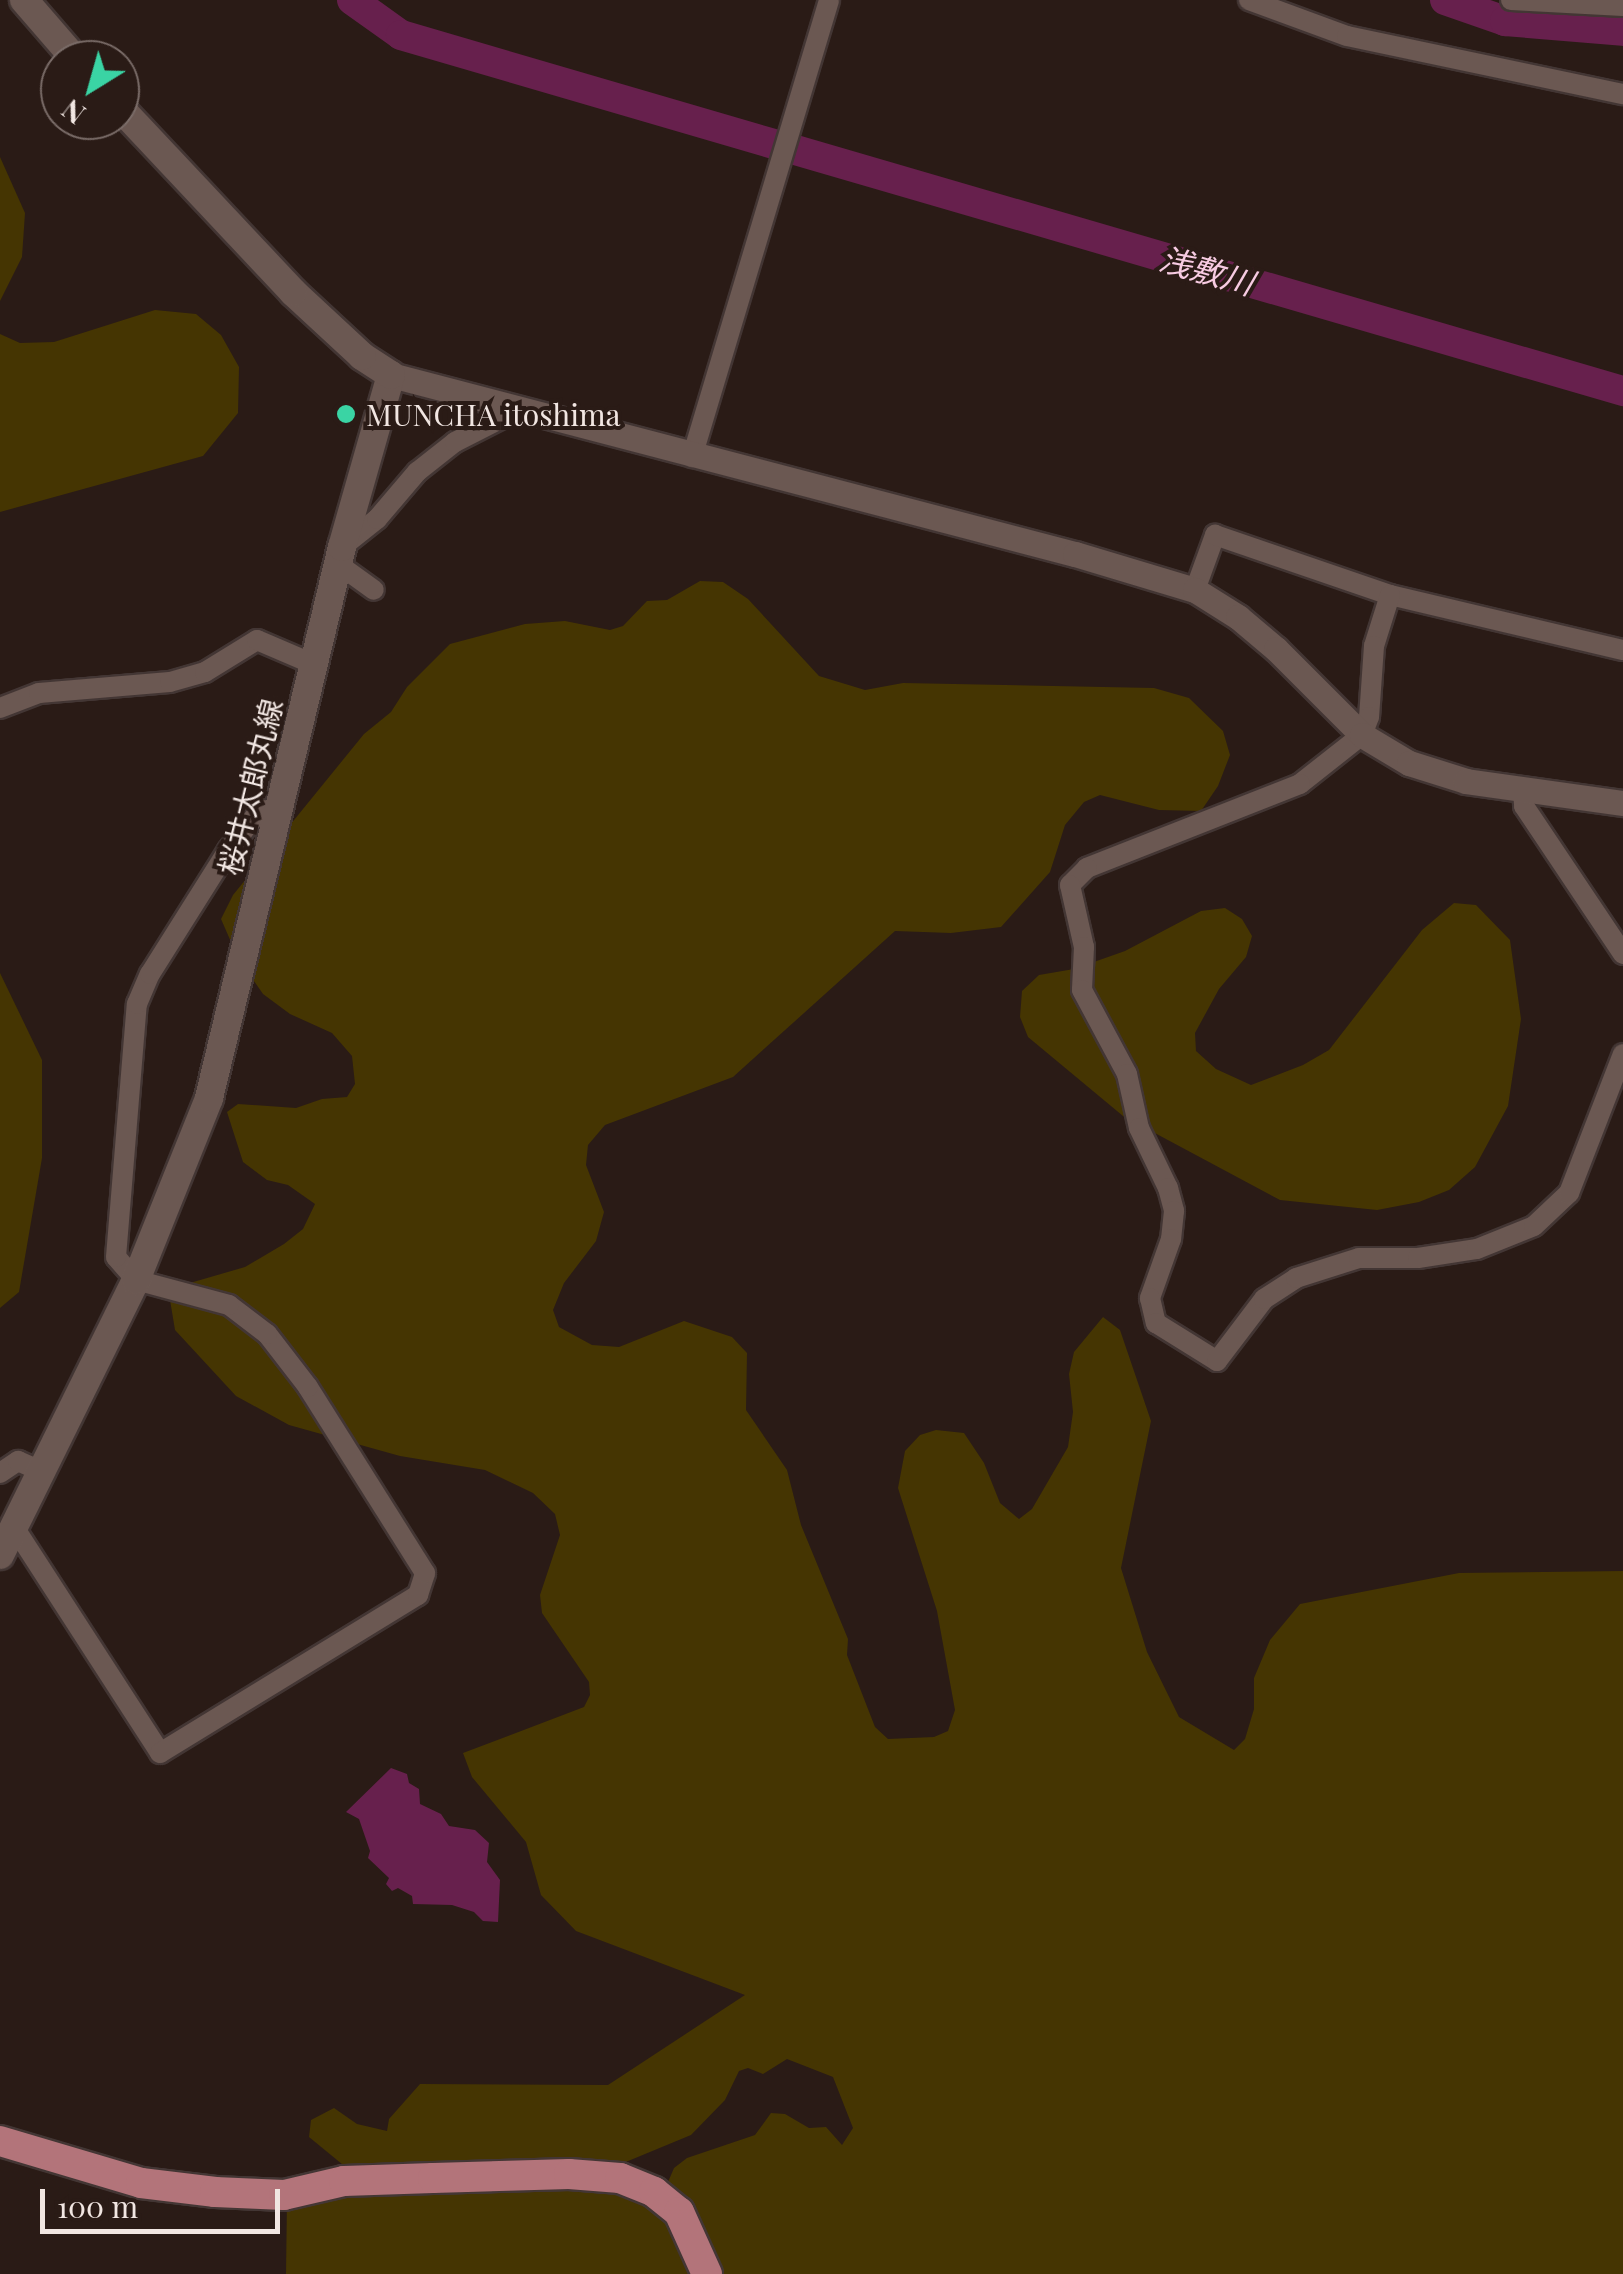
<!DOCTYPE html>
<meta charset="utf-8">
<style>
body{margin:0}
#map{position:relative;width:1623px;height:2274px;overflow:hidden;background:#2a1b16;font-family:"Playfair Display","Noto Sans JP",serif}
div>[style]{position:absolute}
.green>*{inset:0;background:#453502}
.water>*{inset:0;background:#67204d}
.river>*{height:30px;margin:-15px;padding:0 15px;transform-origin:15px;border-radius:15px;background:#67204d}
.roads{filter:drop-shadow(2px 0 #433634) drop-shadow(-2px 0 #433634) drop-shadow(0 2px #433634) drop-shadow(0 -2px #433634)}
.minor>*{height:20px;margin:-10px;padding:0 10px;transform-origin:10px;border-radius:10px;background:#6b5852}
.tertiary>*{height:25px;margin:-12.5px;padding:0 12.5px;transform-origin:12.5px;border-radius:12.5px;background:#6b5852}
.secondary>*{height:28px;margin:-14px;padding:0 14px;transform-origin:14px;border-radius:14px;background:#6b5852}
.primary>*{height:30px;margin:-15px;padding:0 15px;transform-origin:15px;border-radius:15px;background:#b3747a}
.dots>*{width:28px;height:28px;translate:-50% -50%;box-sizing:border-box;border:5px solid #2a1b16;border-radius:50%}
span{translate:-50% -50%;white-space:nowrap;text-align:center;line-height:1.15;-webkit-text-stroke:8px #2a1b16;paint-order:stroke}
.poi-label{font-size:30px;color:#f1e6e2}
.left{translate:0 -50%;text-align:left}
.street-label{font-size:30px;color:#f1e6e2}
.water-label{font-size:32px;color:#f7cbe2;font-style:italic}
.north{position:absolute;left:40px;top:40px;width:100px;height:100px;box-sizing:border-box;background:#2a1b16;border:2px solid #7a6c68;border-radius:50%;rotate:217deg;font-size:28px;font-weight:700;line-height:40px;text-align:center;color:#f1e6e2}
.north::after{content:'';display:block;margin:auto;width:35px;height:45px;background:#3ad4a4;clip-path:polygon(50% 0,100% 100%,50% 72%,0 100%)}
.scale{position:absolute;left:40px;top:2189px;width:240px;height:45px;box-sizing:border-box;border:5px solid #f1e6e2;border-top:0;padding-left:12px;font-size:30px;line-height:35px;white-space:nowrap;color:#f1e6e2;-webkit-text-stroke:8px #2a1b16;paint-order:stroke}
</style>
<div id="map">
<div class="green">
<div style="clip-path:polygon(0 157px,25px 213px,22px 257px,0 301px)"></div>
<div style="clip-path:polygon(155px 310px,196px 314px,221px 335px,239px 367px,238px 413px,203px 456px,0 512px,0 334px,20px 343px,54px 342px)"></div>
<div style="clip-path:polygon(700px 581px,723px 582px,748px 599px,819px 676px,865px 690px,903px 683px,1154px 688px,1189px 698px,1223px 731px,1230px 755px,1218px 786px,1201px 811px,1159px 810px,1100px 795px,1084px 802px,1065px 825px,1050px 872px,1001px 927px,951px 933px,895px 931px,733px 1077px,605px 1125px,588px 1145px,586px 1165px,604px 1212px,596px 1241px,564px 1283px,553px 1310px,559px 1327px,592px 1345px,619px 1347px,684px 1321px,732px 1337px,747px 1353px,746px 1410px,787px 1470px,801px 1525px,848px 1639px,847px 1655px,875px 1727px,888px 1739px,934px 1737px,948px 1731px,955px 1710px,937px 1611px,898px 1488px,905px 1451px,920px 1435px,936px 1430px,964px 1433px,984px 1463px,1000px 1503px,1019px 1519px,1032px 1509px,1068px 1447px,1073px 1412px,1069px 1374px,1074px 1352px,1103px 1317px,1120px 1330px,1151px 1421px,1121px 1568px,1147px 1652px,1179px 1717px,1234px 1750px,1245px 1739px,1254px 1709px,1254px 1678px,1270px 1640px,1300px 1604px,1459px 1573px,1623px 1571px,1623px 2274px,700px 2274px,678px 2197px,668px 2182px,674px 2168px,687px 2158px,755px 2135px,771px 2113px,785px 2114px,809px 2128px,826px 2127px,842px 2145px,853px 2128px,833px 2077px,787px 2059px,763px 2074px,748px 2068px,739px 2071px,725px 2100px,691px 2135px,604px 2171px,348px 2169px,309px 2137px,311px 2120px,334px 2108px,357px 2124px,387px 2131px,389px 2119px,420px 2084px,608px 2085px,745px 1995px,576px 1931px,541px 1895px,526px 1842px,472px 1777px,463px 1753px,584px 1707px,590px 1695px,589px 1682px,542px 1613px,540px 1595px,560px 1535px,555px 1514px,533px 1493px,485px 1470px,400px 1456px,289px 1425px,236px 1396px,175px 1330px,170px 1300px,183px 1285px,245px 1267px,284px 1244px,303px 1229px,315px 1204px,288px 1185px,267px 1180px,243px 1162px,227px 1112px,238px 1104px,296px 1108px,322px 1099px,347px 1097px,355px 1084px,352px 1056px,332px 1033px,290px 1014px,263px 994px,238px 958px,221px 919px,233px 895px,364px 734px,391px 712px,407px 687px,450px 644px,525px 624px,565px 621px,610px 630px,623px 626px,647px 601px,667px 600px)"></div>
<div style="clip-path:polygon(1454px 903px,1476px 905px,1510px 940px,1521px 1019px,1508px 1106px,1475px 1167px,1449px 1190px,1419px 1202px,1377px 1210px,1280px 1200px,1123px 1116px,1028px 1037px,1020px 1017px,1022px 991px,1039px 975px,1074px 969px,1125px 951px,1201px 911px,1225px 908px,1242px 919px,1252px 936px,1246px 957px,1219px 989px,1195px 1033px,1196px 1051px,1216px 1069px,1251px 1085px,1303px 1065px,1329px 1050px,1422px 930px)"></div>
<div style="clip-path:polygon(0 973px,42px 1060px,42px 1158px,19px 1292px,0 1308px)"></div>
<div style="clip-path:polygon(597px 2183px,664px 2210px,695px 2274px,286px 2274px,287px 2200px,360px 2190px)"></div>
</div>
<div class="water">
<div style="clip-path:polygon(391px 1768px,407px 1774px,409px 1783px,419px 1789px,420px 1804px,441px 1814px,449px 1826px,475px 1830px,489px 1843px,487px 1862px,500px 1880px,498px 1922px,483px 1921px,474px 1912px,452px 1905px,413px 1904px,412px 1896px,398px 1888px,392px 1891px,386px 1884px,389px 1878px,368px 1858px,370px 1851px,359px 1819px,346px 1812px)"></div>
</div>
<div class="river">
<div style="left:352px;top:0;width:60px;rotate:35.5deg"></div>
<div style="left:401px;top:35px;width:392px;rotate:16.3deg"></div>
<div style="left:1445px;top:0;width:64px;rotate:19.3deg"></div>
<div style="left:1505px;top:21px;width:118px;rotate:4.8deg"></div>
<div style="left:792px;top:149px;width:866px;rotate:16.24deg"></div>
</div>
<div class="roads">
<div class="minor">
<div style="left:1249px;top:0;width:104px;rotate:20.2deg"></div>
<div style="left:1347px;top:36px;width:282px;rotate:11.9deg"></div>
<div style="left:1511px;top:0;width:112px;rotate:3.1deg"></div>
<div style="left:692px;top:457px;width:477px;rotate:-73.3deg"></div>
<div style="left:342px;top:547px;width:45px;rotate:-38.7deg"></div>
<div style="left:377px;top:519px;width:62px;rotate:-49.6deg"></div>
<div style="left:417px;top:472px;width:48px;rotate:-38.3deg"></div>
<div style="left:455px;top:442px;width:71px;rotate:-26.9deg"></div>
<div style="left:338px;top:564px;width:44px;rotate:35.8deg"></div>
<div style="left:1195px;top:590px;width:59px;rotate:-70deg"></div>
<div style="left:1215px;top:535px;width:185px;rotate:18.9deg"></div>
<div style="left:1390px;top:595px;width:239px;rotate:13.3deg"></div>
<div style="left:1390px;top:595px;width:53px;rotate:107.4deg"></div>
<div style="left:1374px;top:646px;width:71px;rotate:94deg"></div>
<div style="left:1369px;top:717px;width:19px;rotate:111deg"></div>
<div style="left:1362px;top:735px;width:79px;rotate:141.7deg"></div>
<div style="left:1300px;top:784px;width:229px;rotate:158.5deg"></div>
<div style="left:1087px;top:868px;width:24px;rotate:135deg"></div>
<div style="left:1070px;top:885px;width:64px;rotate:77.3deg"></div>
<div style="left:1084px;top:947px;width:43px;rotate:92.7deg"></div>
<div style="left:1082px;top:990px;width:95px;rotate:61.8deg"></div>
<div style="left:1127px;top:1074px;width:55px;rotate:77.5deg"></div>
<div style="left:1139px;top:1128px;width:67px;rotate:64.2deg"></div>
<div style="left:1168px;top:1188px;width:24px;rotate:75deg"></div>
<div style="left:1174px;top:1211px;width:28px;rotate:96deg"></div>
<div style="left:1171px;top:1239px;width:63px;rotate:109.6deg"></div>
<div style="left:1150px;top:1298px;width:26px;rotate:77deg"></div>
<div style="left:1156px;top:1323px;width:72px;rotate:31.9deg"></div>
<div style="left:1217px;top:1361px;width:78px;rotate:-52.8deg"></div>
<div style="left:1264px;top:1299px;width:38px;rotate:-33deg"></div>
<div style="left:1296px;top:1278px;width:66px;rotate:-17.6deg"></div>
<div style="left:1359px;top:1258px;width:59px"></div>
<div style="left:1418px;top:1258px;width:60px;rotate:-8.7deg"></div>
<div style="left:1477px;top:1249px;width:61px;rotate:-22deg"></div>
<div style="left:1534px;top:1226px;width:48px;rotate:-43.3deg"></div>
<div style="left:1569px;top:1193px;width:149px;rotate:-68.8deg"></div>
<div style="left:0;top:708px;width:42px;rotate:-21deg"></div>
<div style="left:39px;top:693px;width:131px;rotate:-4.8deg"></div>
<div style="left:170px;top:682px;width:36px;rotate:-16deg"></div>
<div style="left:205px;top:672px;width:61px;rotate:-31.6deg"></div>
<div style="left:257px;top:640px;width:61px;rotate:23.2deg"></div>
<div style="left:1523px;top:790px;width:16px;rotate:86deg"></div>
<div style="left:1524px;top:806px;width:178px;rotate:56.2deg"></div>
<div style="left:0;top:1473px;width:22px;rotate:-34deg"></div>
<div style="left:18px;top:1461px;width:27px;rotate:24deg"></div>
<div style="left:14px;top:1527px;width:269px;rotate:57.1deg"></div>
<div style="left:160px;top:1753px;width:303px;rotate:-31.5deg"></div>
<div style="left:418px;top:1595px;width:23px;rotate:-72deg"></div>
<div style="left:425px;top:1573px;width:220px;rotate:-122.2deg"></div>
<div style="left:308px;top:1387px;width:67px;rotate:-127.7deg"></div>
<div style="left:267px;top:1334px;width:48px;rotate:-142.7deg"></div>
<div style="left:229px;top:1305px;width:96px;rotate:-165deg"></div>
<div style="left:136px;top:1280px;width:30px;rotate:-131deg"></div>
<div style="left:116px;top:1257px;width:254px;rotate:-85.3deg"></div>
<div style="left:137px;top:1004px;width:33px;rotate:-67deg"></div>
<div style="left:150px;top:974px;width:146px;rotate:-57.8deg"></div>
<div style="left:228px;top:850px;width:51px;rotate:-51.3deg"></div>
<div style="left:260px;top:810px;width:17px;rotate:3deg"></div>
</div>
<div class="tertiary">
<div style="left:391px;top:375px;width:707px;rotate:14.67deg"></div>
<div style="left:1075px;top:554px;width:125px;rotate:16.7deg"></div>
<div style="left:1195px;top:590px;width:51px;rotate:32.1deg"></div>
<div style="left:1238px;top:617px;width:50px;rotate:40.1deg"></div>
<div style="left:1276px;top:649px;width:122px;rotate:45deg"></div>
<div style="left:1362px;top:735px;width:55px;rotate:30.8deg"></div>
<div style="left:1409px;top:763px;width:60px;rotate:17.5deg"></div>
<div style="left:1466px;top:781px;width:159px;rotate:8deg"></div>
</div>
<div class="secondary">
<div style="left:24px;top:0;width:79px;rotate:49.1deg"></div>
<div style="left:0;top:1555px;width:307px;rotate:-63.7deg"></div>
<div style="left:136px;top:1280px;width:196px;rotate:-68.1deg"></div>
<div style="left:209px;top:1098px;width:567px;rotate:-76.43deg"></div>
<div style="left:342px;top:547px;width:179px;rotate:-74.1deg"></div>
<div style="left:391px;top:375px;width:35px;rotate:-147deg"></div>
<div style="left:362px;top:356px;width:94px;rotate:-137.2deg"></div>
<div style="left:293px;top:292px;width:253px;rotate:-133.2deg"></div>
</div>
<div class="primary">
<div style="left:0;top:2141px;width:147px;rotate:16.6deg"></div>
<div style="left:141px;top:2183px;width:75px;rotate:6.9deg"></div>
<div style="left:215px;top:2192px;width:69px;rotate:2.5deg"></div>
<div style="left:284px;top:2195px;width:62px;rotate:-13.1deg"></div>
<div style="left:344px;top:2181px;width:89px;rotate:-1.9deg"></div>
<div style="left:433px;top:2178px;width:136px;rotate:-1.7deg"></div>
<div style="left:569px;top:2174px;width:51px;rotate:4.5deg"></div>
<div style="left:620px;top:2178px;width:37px;rotate:22deg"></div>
<div style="left:654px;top:2192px;width:32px;rotate:39deg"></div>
<div style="left:679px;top:2212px;width:68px;rotate:65.7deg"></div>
</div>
</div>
<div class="dots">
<div style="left:346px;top:414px;background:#3ad4a4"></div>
</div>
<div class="poi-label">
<span class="left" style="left:366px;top:414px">MUNCHA itoshima</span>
</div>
<div class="street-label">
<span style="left:250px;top:787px;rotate:-76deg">桜井太郎丸線</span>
</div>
<div class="water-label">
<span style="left:1207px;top:270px;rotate:16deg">浅敷川</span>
</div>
<div class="north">N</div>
<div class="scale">100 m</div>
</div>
